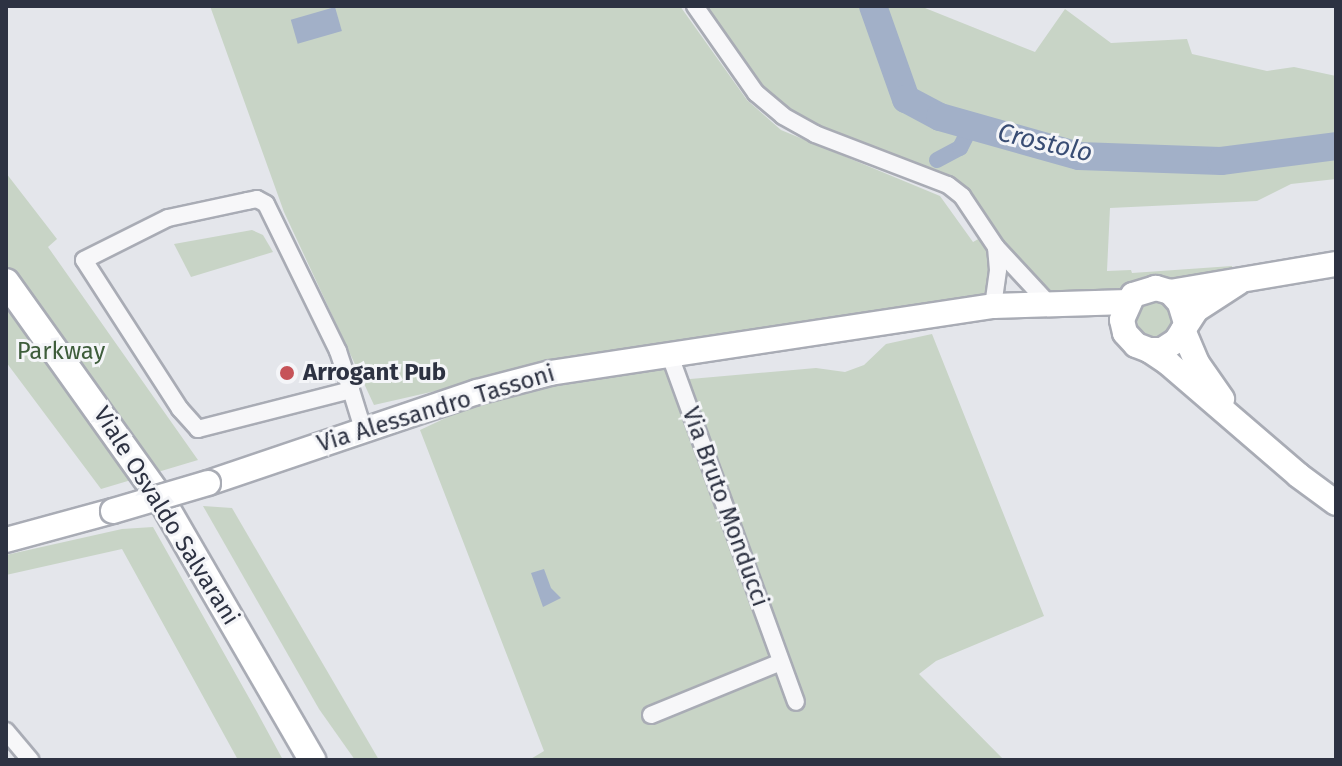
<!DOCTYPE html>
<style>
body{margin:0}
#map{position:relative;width:1342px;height:766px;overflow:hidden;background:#e4e6eb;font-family:"Fira Sans",sans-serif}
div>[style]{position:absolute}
.green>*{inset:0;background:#c8d4c6}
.round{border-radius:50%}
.water>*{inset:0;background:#a2b0c8;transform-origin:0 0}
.canal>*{height:16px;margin:-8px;padding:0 8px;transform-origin:8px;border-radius:8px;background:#a2b0c8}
.river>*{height:28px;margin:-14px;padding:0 14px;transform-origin:14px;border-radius:14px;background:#a2b0c8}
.roads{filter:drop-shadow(2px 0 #a9acb5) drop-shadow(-2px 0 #a9acb5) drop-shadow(0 2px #a9acb5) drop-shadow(0 -2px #a9acb5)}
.street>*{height:16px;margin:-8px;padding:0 8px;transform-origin:8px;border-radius:8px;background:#f7f7f9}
.secondary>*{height:24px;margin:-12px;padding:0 12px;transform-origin:12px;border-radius:12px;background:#fff}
.primary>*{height:26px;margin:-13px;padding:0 13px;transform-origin:13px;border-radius:13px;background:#fff}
.bridges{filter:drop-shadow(2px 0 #a9acb5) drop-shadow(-2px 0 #a9acb5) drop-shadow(0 2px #a9acb5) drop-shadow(0 -2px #a9acb5)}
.secondary-bridge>*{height:24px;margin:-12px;padding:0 12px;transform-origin:12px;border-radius:12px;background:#fff}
.dots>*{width:22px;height:22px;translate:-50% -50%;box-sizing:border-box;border:4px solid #f4f5f8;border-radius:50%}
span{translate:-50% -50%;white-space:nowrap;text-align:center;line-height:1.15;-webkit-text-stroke:6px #f4f5f8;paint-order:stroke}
.park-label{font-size:24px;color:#3e5d3b}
.poi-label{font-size:24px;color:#2d3242;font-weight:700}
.left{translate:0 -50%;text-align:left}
.street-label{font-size:24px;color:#2d3242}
.water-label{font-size:26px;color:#394d74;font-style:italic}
.frame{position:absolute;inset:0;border:8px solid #2d3242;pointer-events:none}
</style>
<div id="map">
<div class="green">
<div style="clip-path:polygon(210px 6px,680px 6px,747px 100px,781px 130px,940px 196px,973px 242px,982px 237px,991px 262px,987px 299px,514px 373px,374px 405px,284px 212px)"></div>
<div style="clip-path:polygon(703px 6px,920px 6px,1035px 52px,1065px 9px,1111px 43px,1187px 39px,1192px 54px,1267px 71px,1294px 67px,1336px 76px,1336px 179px,1291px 184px,1257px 201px,1110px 208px,1107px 271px,1131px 270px,1132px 273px,1232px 266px,1232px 269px,1124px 291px,1049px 293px,1029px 278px,964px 192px,801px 119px,776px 101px,760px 87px)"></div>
<div style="clip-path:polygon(6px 173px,57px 239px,48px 247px,198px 460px,101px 489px,6px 362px)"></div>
<div style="clip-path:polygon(252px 230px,263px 235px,273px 252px,191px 277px,174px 244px)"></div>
<div class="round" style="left:1137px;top:302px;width:36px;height:36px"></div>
<div style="clip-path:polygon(932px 334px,1044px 616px,936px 661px,919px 674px,1004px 760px,529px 760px,544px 751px,420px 430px,467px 408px,523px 391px,673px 367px,679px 380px,816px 368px,845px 372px,864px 365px,886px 344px)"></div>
<div style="clip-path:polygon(203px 506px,232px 508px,379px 760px,355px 760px,319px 709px)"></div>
<div style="clip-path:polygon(153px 527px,257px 712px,283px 760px,238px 760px,122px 549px,6px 575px,6px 555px,122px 529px)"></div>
</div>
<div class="water">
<div style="left:335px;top:7px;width:25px;height:46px;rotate:74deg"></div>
<div style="clip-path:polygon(544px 569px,551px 588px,561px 598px,543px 607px,531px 573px)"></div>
</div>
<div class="canal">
<div style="left:937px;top:160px;width:26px;rotate:-28deg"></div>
<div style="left:960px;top:148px;width:25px;rotate:-63deg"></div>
</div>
<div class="river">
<div style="left:873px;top:6px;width:99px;rotate:70.5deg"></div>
<div style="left:906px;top:99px;width:38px;rotate:28deg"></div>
<div style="left:940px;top:117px;width:144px;rotate:15.7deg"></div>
<div style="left:1079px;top:156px;width:142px;rotate:2deg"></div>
<div style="left:1221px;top:161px;width:116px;rotate:-7.4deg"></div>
</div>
<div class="roads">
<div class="street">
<div style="left:695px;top:6px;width:106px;rotate:55deg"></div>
<div style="left:756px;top:93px;width:35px;rotate:40deg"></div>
<div style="left:783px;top:116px;width:37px;rotate:29deg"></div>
<div style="left:815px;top:134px;width:142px;rotate:21deg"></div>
<div style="left:948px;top:185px;width:18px;rotate:38deg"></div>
<div style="left:962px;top:196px;width:61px;rotate:56.3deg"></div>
<div style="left:996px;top:247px;width:78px;rotate:47.1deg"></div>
<div style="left:993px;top:306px;width:36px;rotate:-82deg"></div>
<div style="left:998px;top:270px;width:23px;rotate:-95deg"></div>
<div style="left:669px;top:353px;width:371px;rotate:70deg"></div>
<div style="left:351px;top:390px;width:158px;rotate:165.7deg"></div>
<div style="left:198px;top:429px;width:27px;rotate:-132deg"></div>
<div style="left:180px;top:409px;width:177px;rotate:-122.8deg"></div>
<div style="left:84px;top:260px;width:94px;rotate:-26.6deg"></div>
<div style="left:168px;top:218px;width:81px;rotate:-12.1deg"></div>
<div style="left:247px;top:201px;width:10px;rotate:-11deg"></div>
<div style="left:257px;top:199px;width:10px;rotate:29deg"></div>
<div style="left:266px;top:204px;width:164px;rotate:63.9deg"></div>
<div style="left:338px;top:351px;width:41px;rotate:71.6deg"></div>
<div style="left:351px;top:390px;width:41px;rotate:72.9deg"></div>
<div style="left:651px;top:715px;width:140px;rotate:-22.2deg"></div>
<div style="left:6px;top:731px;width:38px;rotate:50deg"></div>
</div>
<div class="secondary">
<div style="left:1170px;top:292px;width:168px;rotate:-9.6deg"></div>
<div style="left:1186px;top:323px;width:21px;rotate:-107deg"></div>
<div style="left:1180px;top:303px;width:15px;rotate:-132deg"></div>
<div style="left:1170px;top:292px;width:15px;rotate:-164deg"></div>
<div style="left:1156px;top:288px;width:24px;rotate:163deg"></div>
<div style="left:1133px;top:295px;width:27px;rotate:114deg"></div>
<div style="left:1122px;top:320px;width:13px;rotate:77deg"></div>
<div style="left:1125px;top:333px;width:16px;rotate:47deg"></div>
<div style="left:1136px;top:345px;width:14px;rotate:21deg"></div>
<div style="left:1149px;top:350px;width:13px"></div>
<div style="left:1162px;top:350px;width:17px;rotate:-33deg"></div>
<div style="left:1176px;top:341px;width:37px;rotate:-57deg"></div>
<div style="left:1196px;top:310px;width:51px;rotate:-33.1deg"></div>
<div style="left:1183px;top:330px;width:36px;rotate:67deg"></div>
<div style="left:1197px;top:363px;width:44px;rotate:55.2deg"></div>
<div style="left:1149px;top:350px;width:23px;rotate:34deg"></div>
<div style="left:1168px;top:363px;width:172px;rotate:40.7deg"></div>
<div style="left:1298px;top:475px;width:47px;rotate:36.4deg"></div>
<div style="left:208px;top:483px;width:284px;rotate:-18.7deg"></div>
<div style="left:477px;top:392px;width:75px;rotate:-14.6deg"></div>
<div style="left:550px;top:373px;width:448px;rotate:-8.6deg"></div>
<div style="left:993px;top:306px;width:135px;rotate:-1.7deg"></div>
<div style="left:6px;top:540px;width:111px;rotate:-15.2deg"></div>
</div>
<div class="primary">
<div style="left:6px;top:282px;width:267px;rotate:54.5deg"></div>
<div style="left:161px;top:499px;width:302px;rotate:59.9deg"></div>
</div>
</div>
<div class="bridges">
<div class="secondary-bridge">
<div style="left:113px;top:511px;width:99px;rotate:-16.4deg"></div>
</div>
</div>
<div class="dots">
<div style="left:287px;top:373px;background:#c65358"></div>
</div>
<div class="park-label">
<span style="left:61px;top:352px">Parkway</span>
</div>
<div class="poi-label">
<span class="left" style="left:303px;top:373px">Arrogant Pub</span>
</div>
<div class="street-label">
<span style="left:436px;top:409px;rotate:-17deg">Via Alessandro Tassoni</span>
<span style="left:725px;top:507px;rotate:70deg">Via Bruto Monducci</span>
<span style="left:166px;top:516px;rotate:58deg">Viale Osvaldo Salvarani</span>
</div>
<div class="water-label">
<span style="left:1045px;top:143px;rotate:13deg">Crostolo</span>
</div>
<div class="frame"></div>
</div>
